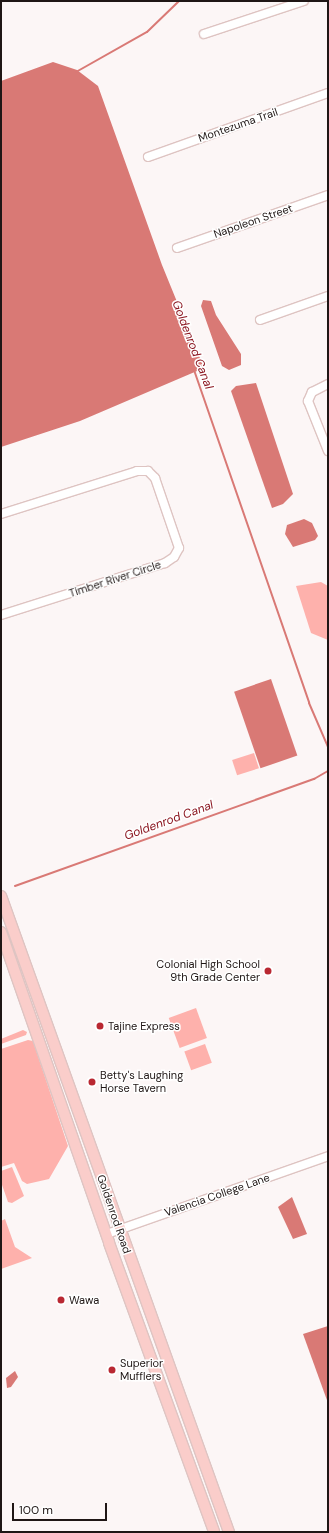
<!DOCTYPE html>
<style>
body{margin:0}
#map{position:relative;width:329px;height:1533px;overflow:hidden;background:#fcf6f6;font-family:"DM Sans",sans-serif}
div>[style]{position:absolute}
.green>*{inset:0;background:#feb1ac;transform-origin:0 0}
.water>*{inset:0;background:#d97975;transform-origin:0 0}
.stream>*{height:2px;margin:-1px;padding:0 1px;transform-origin:1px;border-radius:1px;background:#d97975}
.roads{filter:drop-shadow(1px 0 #dec4c2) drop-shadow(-1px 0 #dec4c2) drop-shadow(0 1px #dec4c2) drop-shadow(0 -1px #dec4c2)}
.minor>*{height:8px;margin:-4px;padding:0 4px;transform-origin:4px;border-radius:4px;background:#fff}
.major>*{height:10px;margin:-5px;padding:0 5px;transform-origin:5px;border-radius:5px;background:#facdca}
.dots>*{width:11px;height:11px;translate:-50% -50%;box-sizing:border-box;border:2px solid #fff;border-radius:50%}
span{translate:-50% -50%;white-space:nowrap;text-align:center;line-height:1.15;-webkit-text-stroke:3px #fff;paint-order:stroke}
.street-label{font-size:11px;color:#1f1615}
.poi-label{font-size:11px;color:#1f1615}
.right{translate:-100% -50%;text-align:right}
.left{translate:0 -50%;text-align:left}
.water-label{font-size:12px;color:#8c1822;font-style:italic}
.frame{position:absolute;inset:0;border:2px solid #1f1615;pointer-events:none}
.scale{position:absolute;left:12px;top:1503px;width:95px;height:18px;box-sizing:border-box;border:2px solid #1f1615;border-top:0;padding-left:5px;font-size:12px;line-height:14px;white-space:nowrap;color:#1f1615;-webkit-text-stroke:3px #fff;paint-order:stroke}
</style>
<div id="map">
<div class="green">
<div style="clip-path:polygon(321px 582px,328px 586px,328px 640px,311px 633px,296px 586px)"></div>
<div style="left:254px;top:753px;width:16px;height:23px;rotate:72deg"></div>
<div style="left:196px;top:1008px;width:32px;height:29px;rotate:70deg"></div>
<div style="clip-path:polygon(23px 1030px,27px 1032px,26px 1035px,1px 1044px,1px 1039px)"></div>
<div style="clip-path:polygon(28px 1040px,33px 1041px,68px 1146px,49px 1179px,27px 1184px,22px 1181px,14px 1163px,1px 1167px,1px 1049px)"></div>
<div style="left:205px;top:1044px;width:20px;height:22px;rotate:70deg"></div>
<div style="clip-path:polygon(12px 1167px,24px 1196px,12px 1203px,8px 1202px,1px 1182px,1px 1171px)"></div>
<div style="clip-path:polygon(5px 1219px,15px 1247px,32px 1258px,1px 1269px,1px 1221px)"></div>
</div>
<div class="water">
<div style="clip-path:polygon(53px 62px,77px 70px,98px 86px,162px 265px,204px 368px,80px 421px,1px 447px,1px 81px)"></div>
<div style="clip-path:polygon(203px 300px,211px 301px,216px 315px,241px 354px,241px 365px,229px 370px,222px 366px,201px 306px)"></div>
<div style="clip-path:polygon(256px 383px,293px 494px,283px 504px,272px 508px,231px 391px,236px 386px)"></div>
<div style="clip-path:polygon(304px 519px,312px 523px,318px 536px,315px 540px,293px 547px,285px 534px,287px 525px)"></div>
<div style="left:271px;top:679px;width:81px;height:39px;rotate:71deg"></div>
<div style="clip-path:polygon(292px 1197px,307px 1234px,293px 1239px,278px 1207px)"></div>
<div style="clip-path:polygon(328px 1326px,328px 1403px,303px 1334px)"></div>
<div style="clip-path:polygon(15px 1371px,18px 1377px,11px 1387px,7px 1388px,6px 1378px)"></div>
</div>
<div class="stream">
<div style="left:76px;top:72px;width:81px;rotate:-29.4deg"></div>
<div style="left:147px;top:32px;width:45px;rotate:-44.1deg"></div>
<div style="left:194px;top:370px;width:352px;rotate:70.9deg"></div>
<div style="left:309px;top:703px;width:48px;rotate:66.6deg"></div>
<div style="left:15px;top:886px;width:318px;rotate:-19.7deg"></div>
<div style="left:314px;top:779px;width:16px;rotate:-30deg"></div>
</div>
<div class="roads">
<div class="minor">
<div style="left:204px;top:34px;width:105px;rotate:-18.3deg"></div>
<div style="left:148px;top:157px;width:191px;rotate:-19.6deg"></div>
<div style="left:177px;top:248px;width:160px;rotate:-19.3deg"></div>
<div style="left:260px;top:320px;width:72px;rotate:-19.4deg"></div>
<div style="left:328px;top:384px;width:18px;rotate:153deg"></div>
<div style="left:312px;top:392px;width:10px;rotate:114deg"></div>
<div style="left:308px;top:401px;width:54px;rotate:68.2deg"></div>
<div style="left:1px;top:514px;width:143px;rotate:-17.5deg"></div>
<div style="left:137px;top:471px;width:11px"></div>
<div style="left:148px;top:471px;width:10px;rotate:45deg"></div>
<div style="left:155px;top:478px;width:74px;rotate:71.1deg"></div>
<div style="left:179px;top:548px;width:10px;rotate:119deg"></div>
<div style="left:174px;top:557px;width:11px;rotate:146deg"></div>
<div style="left:165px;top:563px;width:172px;rotate:162.4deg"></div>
<div style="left:107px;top:1234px;width:234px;rotate:-19.4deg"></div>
</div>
<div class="major">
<div style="left:1px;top:896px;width:676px;rotate:70.28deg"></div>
<div style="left:1px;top:932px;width:329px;rotate:70.8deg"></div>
<div style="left:109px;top:1243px;width:307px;rotate:70deg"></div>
</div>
</div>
<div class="dots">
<div style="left:268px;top:971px;background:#b92832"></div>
<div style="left:100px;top:1026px;background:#b92832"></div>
<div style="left:92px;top:1082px;background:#b92832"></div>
<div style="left:61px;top:1300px;background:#b92832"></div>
<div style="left:112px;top:1370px;background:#b92832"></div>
</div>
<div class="street-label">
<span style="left:238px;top:125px;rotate:-19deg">Montezuma Trail</span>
<span style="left:253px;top:221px;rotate:-19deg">Napoleon Street</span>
<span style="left:115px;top:579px;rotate:-18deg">Timber River Circle</span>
<span style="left:217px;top:1195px;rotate:-19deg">Valencia College Lane</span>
<span style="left:114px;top:1214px;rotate:71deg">Goldenrod Road</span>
</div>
<div class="poi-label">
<span class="right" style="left:260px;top:971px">Colonial High School<br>9th Grade Center</span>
<span class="left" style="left:108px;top:1026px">Tajine Express</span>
<span class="left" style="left:100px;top:1082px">Betty's Laughing<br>Horse Tavern</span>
<span class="left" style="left:69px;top:1300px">Wawa</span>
<span class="left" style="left:120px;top:1370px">Superior<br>Mufflers</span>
</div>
<div class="water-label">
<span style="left:192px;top:345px;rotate:69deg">Goldenrod Canal</span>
<span style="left:169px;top:821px;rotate:-20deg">Goldenrod Canal</span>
</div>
<div class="frame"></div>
<div class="scale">100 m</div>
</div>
